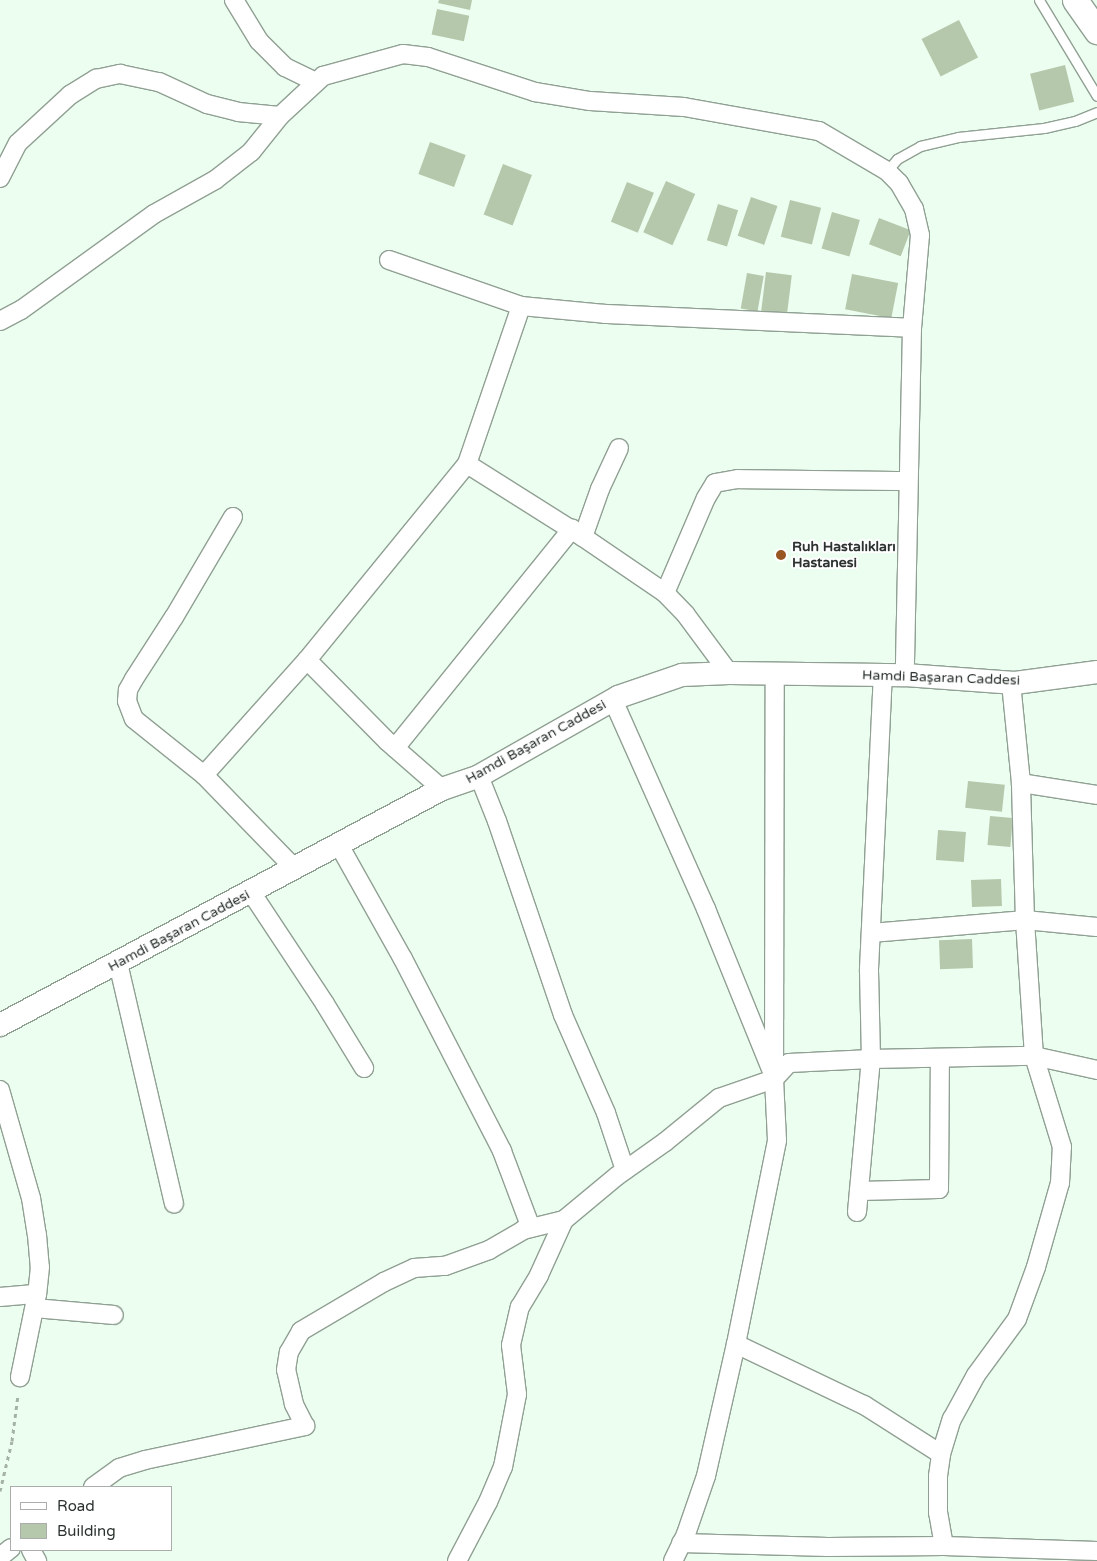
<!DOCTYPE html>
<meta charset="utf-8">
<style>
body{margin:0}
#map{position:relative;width:1097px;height:1561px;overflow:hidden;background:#ecfef0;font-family:"Varela Round",sans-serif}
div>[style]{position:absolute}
.building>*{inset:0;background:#b6c8ab;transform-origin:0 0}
.path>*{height:3px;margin-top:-1.5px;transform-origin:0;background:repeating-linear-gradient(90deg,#a4b2a8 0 4px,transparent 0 8px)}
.roads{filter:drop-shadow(1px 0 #90a093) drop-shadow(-1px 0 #90a093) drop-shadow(0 1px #90a093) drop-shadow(0 -1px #90a093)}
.service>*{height:9px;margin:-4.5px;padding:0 4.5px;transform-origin:4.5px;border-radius:4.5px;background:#fff}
.minor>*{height:18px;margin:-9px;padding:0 9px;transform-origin:9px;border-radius:9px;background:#fff}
.tertiary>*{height:22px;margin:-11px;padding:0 11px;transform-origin:11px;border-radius:11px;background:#fff}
.secondary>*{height:25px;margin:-12.5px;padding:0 12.5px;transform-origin:12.5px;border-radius:12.5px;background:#fff}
.dots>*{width:14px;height:14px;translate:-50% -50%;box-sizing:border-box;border:2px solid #fff;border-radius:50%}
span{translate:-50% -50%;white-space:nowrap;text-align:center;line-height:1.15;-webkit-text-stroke:4px #fff;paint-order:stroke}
.poi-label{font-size:14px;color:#2c332e;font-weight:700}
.left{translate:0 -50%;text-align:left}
.street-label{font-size:14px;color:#2c332e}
.legend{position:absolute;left:10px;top:1486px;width:162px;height:65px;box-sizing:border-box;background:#fff;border:1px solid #abadab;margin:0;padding:6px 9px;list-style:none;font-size:15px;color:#2c332e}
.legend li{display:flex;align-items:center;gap:10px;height:25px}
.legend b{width:25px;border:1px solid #abadab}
</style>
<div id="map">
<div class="building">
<div style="clip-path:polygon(439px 0,472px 0,470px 10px,438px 3px)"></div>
<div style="left:437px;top:9px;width:33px;height:26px;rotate:12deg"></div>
<div style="left:959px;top:20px;width:42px;height:42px;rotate:63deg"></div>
<div style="left:1065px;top:65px;width:38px;height:36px;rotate:76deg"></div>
<div style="left:430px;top:142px;width:38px;height:34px;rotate:20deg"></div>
<div style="left:503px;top:164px;width:31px;height:54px;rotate:21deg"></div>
<div style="left:666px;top:181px;width:32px;height:56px;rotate:24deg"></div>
<div style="left:627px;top:182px;width:29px;height:43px;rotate:22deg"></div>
<div style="left:751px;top:197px;width:28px;height:41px;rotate:19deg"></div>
<div style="left:790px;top:200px;width:32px;height:38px;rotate:14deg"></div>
<div style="left:718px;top:204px;width:21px;height:38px;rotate:17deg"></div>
<div style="left:832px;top:212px;width:29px;height:38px;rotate:16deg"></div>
<div style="left:879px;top:218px;width:34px;height:28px;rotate:21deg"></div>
<div style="left:766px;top:272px;width:26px;height:42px;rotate:7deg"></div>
<div style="left:747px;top:273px;width:17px;height:36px;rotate:10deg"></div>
<div style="left:852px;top:274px;width:47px;height:36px;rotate:11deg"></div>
<div style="left:968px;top:781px;width:37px;height:27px;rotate:6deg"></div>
<div style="left:990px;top:816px;width:23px;height:29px;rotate:5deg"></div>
<div style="left:938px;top:830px;width:28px;height:30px;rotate:4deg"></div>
<div style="left:1001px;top:879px;width:27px;height:30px;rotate:88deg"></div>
<div style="left:972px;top:939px;width:29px;height:33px;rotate:88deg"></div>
</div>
<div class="path">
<div style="left:0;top:1491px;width:51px;rotate:-76.5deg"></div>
<div style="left:12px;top:1441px;width:46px;rotate:-82.6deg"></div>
</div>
<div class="roads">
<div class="service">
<div style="left:1039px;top:0;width:112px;rotate:58.9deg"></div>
<div style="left:887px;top:171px;width:16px;rotate:-50deg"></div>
<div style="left:897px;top:159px;width:26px;rotate:-29deg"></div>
<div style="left:920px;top:146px;width:39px;rotate:-13deg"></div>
<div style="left:958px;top:137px;width:86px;rotate:-6deg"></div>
<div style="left:1044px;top:128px;width:32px;rotate:-13deg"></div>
<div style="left:1075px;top:121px;width:24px;rotate:-22deg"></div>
</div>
<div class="minor">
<div style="left:234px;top:0;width:48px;rotate:58.6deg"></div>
<div style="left:259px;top:41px;width:37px;rotate:45deg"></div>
<div style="left:285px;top:67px;width:34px;rotate:26deg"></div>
<div style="left:0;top:178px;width:39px;rotate:-63deg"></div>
<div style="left:18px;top:143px;width:71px;rotate:-42.7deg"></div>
<div style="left:70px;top:95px;width:31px;rotate:-32deg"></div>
<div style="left:96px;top:79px;width:25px;rotate:-12deg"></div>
<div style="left:120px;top:74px;width:40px;rotate:12deg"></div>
<div style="left:159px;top:82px;width:53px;rotate:24.6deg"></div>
<div style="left:207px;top:104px;width:32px;rotate:14deg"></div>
<div style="left:238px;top:112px;width:42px;rotate:5.4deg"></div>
<div style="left:389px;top:260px;width:140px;rotate:19.2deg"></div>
<div style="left:521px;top:306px;width:84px;rotate:5.4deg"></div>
<div style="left:605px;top:314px;width:307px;rotate:2.6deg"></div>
<div style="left:0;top:321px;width:24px;rotate:-28deg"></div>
<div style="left:21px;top:310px;width:164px;rotate:-35.8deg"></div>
<div style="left:154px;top:214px;width:70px;rotate:-29.1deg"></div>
<div style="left:215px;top:180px;width:46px;rotate:-37.9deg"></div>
<div style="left:251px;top:152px;width:46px;rotate:-51.1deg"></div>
<div style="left:280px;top:116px;width:59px;rotate:-42.9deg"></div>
<div style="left:323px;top:76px;width:83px;rotate:-15.4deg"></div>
<div style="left:403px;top:54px;width:25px;rotate:7deg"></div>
<div style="left:428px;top:57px;width:113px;rotate:18.1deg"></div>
<div style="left:535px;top:92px;width:56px;rotate:9.3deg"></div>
<div style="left:590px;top:101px;width:94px;rotate:3.7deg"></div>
<div style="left:684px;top:107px;width:137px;rotate:10.1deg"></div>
<div style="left:819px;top:131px;width:79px;rotate:30.5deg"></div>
<div style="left:887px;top:171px;width:17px;rotate:45deg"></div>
<div style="left:899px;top:183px;width:30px;rotate:60deg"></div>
<div style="left:914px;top:209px;width:27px;rotate:77deg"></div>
<div style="left:920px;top:235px;width:93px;rotate:94.9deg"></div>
<div style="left:912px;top:328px;width:347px;rotate:91.2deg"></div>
<div style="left:467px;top:464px;width:167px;rotate:-71.1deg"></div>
<div style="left:233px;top:517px;width:116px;rotate:120.5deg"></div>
<div style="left:174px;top:617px;width:74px;rotate:122.8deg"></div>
<div style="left:134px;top:679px;width:13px;rotate:119deg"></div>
<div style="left:128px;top:690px;width:11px;rotate:95deg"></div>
<div style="left:127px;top:701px;width:19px;rotate:69deg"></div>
<div style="left:134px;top:719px;width:90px;rotate:38.7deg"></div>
<div style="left:204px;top:775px;width:131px;rotate:45.9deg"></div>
<div style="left:583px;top:537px;width:51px;rotate:-70.5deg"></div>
<div style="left:600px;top:489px;width:45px;rotate:-65.1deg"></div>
<div style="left:665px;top:593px;width:103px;rotate:-66.7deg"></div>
<div style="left:706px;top:498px;width:17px;rotate:-59deg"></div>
<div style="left:715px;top:483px;width:23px;rotate:-10deg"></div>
<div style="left:738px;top:479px;width:170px;rotate:0.7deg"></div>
<div style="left:613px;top:700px;width:229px;rotate:66deg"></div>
<div style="left:706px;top:909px;width:173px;rotate:67.9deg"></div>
<div style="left:395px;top:748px;width:282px;rotate:-51.1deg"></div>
<div style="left:204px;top:775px;width:154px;rotate:-48.2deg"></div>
<div style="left:479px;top:776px;width:48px;rotate:68.2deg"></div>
<div style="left:497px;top:821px;width:205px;rotate:71.2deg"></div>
<div style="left:563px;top:1015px;width:107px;rotate:66.3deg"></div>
<div style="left:606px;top:1113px;width:60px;rotate:71.6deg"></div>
<div style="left:1021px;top:783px;width:77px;rotate:9deg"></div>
<div style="left:442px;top:789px;width:73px;rotate:-138.9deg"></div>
<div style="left:387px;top:741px;width:114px;rotate:-134.6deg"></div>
<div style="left:307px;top:660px;width:253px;rotate:-50.8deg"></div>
<div style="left:467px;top:464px;width:137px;rotate:32.2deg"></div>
<div style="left:583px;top:537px;width:99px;rotate:34.3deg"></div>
<div style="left:665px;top:593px;width:30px;rotate:46deg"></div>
<div style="left:686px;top:615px;width:72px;rotate:53.4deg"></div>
<div style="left:339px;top:845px;width:131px;rotate:60.7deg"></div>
<div style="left:403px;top:959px;width:216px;rotate:62.7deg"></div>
<div style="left:502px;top:1151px;width:82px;rotate:69.4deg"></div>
<div style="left:251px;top:892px;width:134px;rotate:56.5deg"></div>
<div style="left:325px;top:1004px;width:75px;rotate:58.6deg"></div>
<div style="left:871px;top:933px;width:155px;rotate:-4.8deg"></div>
<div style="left:1025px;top:920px;width:72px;rotate:5.6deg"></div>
<div style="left:118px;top:963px;width:247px;rotate:76.9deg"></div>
<div style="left:0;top:1090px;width:112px;rotate:74deg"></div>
<div style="left:31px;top:1198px;width:37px;rotate:81deg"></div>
<div style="left:37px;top:1235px;width:32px;rotate:85deg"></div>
<div style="left:40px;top:1267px;width:27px;rotate:96deg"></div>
<div style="left:37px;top:1294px;width:85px;rotate:101.6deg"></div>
<div style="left:859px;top:1191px;width:80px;rotate:-1.4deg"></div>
<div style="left:939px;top:1189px;width:131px;rotate:-89.6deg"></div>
<div style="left:857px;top:1212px;width:154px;rotate:-84.8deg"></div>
<div style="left:871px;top:1059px;width:90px;rotate:-91.3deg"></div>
<div style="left:869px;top:969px;width:294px;rotate:-87.3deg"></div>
<div style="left:0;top:1297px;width:37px;rotate:-5deg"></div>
<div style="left:35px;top:1308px;width:79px;rotate:5.1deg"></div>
<div style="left:736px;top:1344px;width:142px;rotate:25.5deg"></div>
<div style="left:864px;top:1405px;width:91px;rotate:32.5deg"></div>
<div style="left:93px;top:1487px;width:32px;rotate:-36deg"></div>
<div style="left:119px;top:1468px;width:27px;rotate:-17deg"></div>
<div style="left:145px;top:1460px;width:164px;rotate:-12deg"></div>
<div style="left:305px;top:1426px;width:25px;rotate:-117deg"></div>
<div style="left:294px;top:1404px;width:35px;rotate:-103deg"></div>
<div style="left:286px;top:1370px;width:18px;rotate:-81deg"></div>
<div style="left:289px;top:1352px;width:24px;rotate:-60deg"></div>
<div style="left:301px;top:1331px;width:96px;rotate:-30.6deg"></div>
<div style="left:384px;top:1282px;width:33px;rotate:-25deg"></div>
<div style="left:414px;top:1268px;width:31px;rotate:-4deg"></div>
<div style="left:445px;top:1266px;width:47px;rotate:-20deg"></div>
<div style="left:489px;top:1250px;width:39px;rotate:-30deg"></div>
<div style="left:523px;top:1230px;width:42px;rotate:-13.7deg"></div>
<div style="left:681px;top:1543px;width:147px;rotate:1.6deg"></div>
<div style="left:828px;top:1547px;width:116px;rotate:-0.5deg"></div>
<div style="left:944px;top:1546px;width:153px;rotate:1.9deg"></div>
<div style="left:944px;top:1546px;width:34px;rotate:-100deg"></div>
<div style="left:938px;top:1513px;width:37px;rotate:-90deg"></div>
<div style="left:938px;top:1476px;width:22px;rotate:-82deg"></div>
<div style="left:941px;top:1454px;width:37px;rotate:-73deg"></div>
<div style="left:952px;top:1419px;width:50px;rotate:-61.4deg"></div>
<div style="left:976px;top:1375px;width:69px;rotate:-53.8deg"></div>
<div style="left:1017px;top:1319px;width:55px;rotate:-69.9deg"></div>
<div style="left:1036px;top:1267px;width:87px;rotate:-74.1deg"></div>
<div style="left:1060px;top:1183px;width:36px;rotate:-87deg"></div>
<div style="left:1062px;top:1147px;width:95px;rotate:-107.1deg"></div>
<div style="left:1034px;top:1056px;width:136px;rotate:-93.8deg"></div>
<div style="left:1025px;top:920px;width:137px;rotate:-91.7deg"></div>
<div style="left:1021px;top:783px;width:101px;rotate:-95.7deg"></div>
<div style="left:31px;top:1550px;width:13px;rotate:61deg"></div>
<div style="left:0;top:1557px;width:14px;rotate:-39deg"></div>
<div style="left:457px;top:1561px;width:67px;rotate:-62.3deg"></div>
<div style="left:488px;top:1502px;width:38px;rotate:-67deg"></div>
<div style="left:503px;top:1467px;width:74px;rotate:-79.1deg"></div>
<div style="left:517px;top:1394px;width:49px;rotate:-97deg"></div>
<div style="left:511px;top:1345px;width:39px;rotate:-77deg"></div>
<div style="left:520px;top:1307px;width:37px;rotate:-59deg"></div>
<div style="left:539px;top:1275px;width:60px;rotate:-65.6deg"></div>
<div style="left:564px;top:1220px;width:69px;rotate:-39.7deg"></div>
<div style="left:617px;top:1176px;width:59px;rotate:-35.3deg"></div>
<div style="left:665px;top:1142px;width:70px;rotate:-39.2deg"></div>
<div style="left:719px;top:1098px;width:58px;rotate:-19.1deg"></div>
<div style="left:774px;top:1079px;width:22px;rotate:-47deg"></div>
<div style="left:789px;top:1063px;width:82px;rotate:-2.8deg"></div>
<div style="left:871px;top:1059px;width:163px;rotate:-1.1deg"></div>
<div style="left:1034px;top:1056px;width:65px;rotate:12.5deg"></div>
<div style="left:673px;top:1561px;width:30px;rotate:-64deg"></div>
<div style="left:686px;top:1534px;width:61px;rotate:-71deg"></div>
<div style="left:706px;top:1476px;width:135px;rotate:-77.2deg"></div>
<div style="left:736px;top:1344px;width:208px;rotate:-78.6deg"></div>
<div style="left:777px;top:1140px;width:61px;rotate:-92.8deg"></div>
<div style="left:774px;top:1079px;width:404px;rotate:-89.9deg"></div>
</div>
<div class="tertiary">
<div style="left:0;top:1025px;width:501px;rotate:-28.1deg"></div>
<div style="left:442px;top:789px;width:39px;rotate:-19deg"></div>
<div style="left:479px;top:776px;width:160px;rotate:-29.6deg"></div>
<div style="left:618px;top:697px;width:68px;rotate:-19deg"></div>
<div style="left:682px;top:675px;width:47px;rotate:-2.4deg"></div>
<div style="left:729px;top:673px;width:176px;rotate:0.7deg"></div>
<div style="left:905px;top:675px;width:110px;rotate:4.2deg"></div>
<div style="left:1015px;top:683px;width:83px;rotate:-7.6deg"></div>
</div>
<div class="secondary">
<div style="left:1075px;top:0;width:38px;rotate:55deg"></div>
</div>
</div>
<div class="dots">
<div style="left:781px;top:555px;background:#975622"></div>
</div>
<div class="poi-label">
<span class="left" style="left:792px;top:555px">Ruh Hastalıkları<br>Hastanesi</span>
</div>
<div class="street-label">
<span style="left:941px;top:678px;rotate:2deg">Hamdi Başaran Caddesi</span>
<span style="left:536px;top:742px;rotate:-29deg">Hamdi Başaran Caddesi</span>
<span style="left:179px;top:931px;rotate:-28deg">Hamdi Başaran Caddesi</span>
</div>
<ul class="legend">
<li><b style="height:6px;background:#fff"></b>Road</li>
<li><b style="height:14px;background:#b6c8ab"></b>Building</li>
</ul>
</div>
